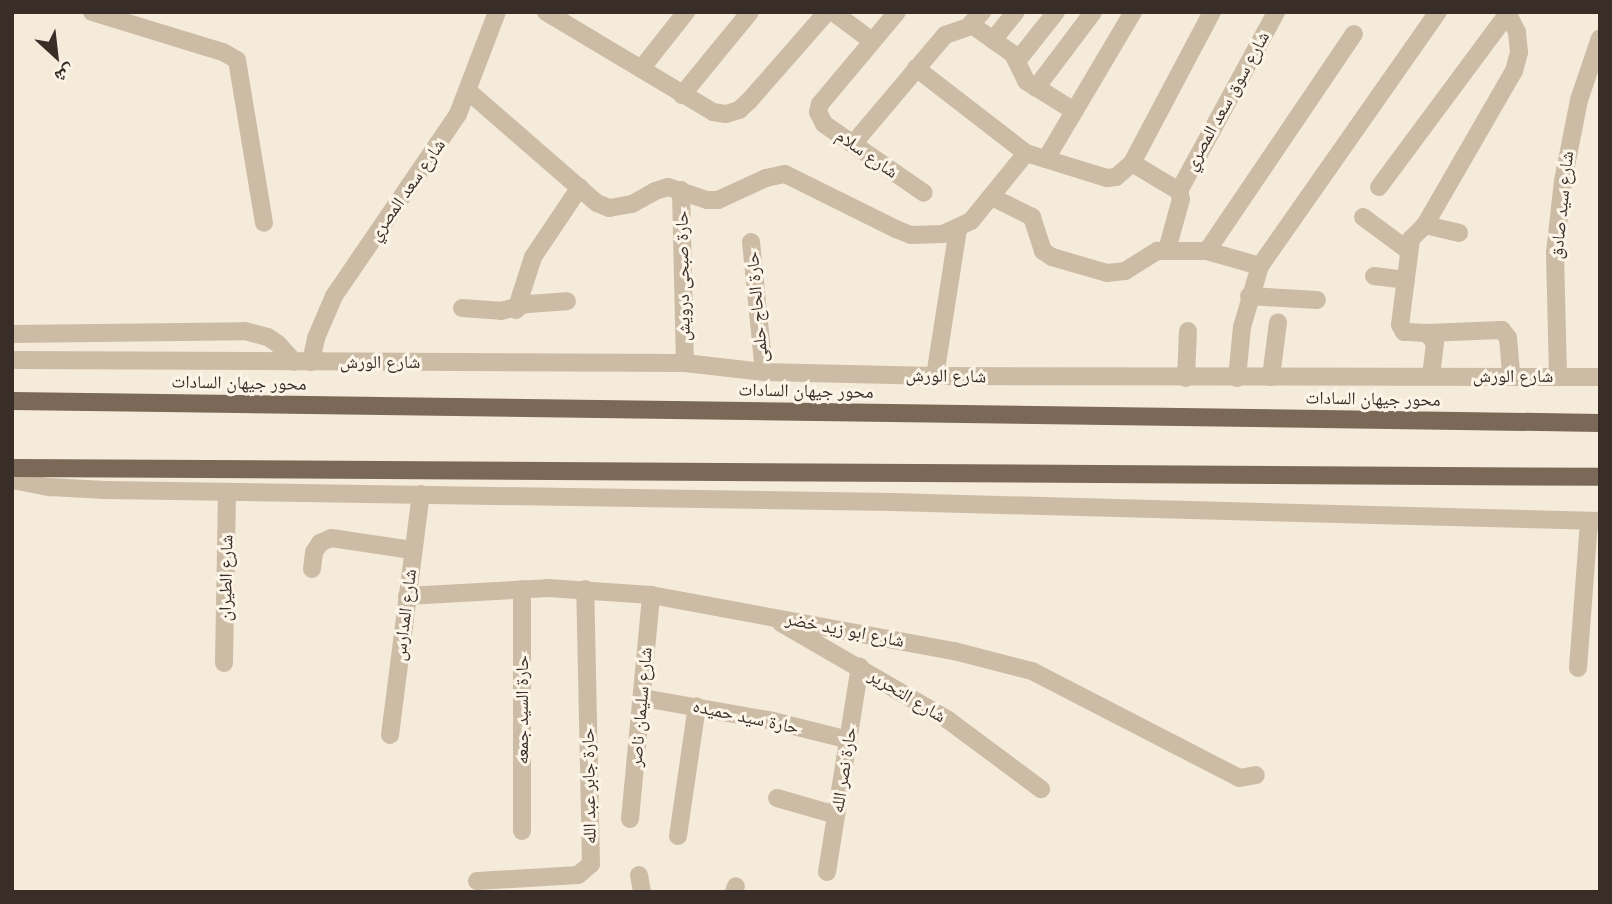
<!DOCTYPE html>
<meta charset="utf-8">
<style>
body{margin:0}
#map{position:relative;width:1612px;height:904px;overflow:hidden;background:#f4ebda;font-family:Mulish,"Noto Naskh Arabic",sans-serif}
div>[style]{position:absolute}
.minor>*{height:18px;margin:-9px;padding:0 9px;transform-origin:9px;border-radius:9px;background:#cdbca5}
.major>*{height:18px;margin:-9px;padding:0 9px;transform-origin:9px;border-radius:9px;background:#7b6857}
span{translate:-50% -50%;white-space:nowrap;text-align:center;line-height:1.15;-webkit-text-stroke:6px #fbf4e7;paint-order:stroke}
.street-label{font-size:18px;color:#382e27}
.frame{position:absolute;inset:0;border:14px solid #382e27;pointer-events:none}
.north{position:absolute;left:21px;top:21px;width:70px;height:70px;-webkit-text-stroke:5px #fbf4e7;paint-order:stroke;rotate:153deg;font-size:19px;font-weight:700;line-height:28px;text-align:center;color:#382e27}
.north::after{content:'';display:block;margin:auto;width:24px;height:32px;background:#382e27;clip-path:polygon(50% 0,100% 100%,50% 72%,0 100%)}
</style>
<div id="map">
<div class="minor">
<div style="left:92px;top:12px;width:137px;rotate:17deg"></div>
<div style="left:223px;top:52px;width:16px;rotate:30deg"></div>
<div style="left:237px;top:60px;width:165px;rotate:80.6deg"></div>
<div style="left:546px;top:12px;width:195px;rotate:30.9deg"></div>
<div style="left:713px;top:112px;width:13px;rotate:9deg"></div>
<div style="left:726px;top:114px;width:14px;rotate:-17deg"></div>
<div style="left:739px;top:110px;width:13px;rotate:-42deg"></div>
<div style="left:749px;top:101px;width:118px;rotate:-48.8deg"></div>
<div style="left:833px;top:12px;width:49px;rotate:36.6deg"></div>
<div style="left:897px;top:12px;width:120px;rotate:129.9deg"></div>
<div style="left:820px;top:104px;width:8px;rotate:104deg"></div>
<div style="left:818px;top:112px;width:13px;rotate:63deg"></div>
<div style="left:824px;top:124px;width:121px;rotate:34.6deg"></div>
<div style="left:972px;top:25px;width:50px;rotate:35.3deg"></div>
<div style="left:1013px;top:54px;width:30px;rotate:64deg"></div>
<div style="left:1026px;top:81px;width:57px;rotate:32deg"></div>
<div style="left:993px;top:40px;width:36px;rotate:-51deg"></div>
<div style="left:1018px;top:60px;width:61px;rotate:-51.6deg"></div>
<div style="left:916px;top:68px;width:139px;rotate:37.7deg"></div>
<div style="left:1026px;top:153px;width:85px;rotate:17.2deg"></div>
<div style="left:1107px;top:178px;width:9px;rotate:-6deg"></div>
<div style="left:1116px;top:177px;width:21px;rotate:-41deg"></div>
<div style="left:1132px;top:163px;width:171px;rotate:-62.1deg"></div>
<div style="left:641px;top:69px;width:73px;rotate:-51.7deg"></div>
<div style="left:1036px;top:88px;width:95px;rotate:-53.1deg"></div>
<div style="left:468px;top:91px;width:171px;rotate:41deg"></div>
<div style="left:597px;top:203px;width:13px;rotate:23deg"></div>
<div style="left:609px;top:208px;width:23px;rotate:-10deg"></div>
<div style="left:632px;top:204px;width:26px;rotate:-29deg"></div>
<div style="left:655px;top:191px;width:14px;rotate:-17deg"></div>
<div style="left:668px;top:187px;width:41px;rotate:18.4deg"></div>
<div style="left:707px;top:200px;width:11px"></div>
<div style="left:718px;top:200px;width:53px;rotate:-24.6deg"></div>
<div style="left:766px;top:178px;width:19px;rotate:-12deg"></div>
<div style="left:785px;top:174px;width:124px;rotate:26.4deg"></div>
<div style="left:896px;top:229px;width:16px;rotate:22deg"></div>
<div style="left:911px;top:235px;width:32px;rotate:-2deg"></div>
<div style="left:943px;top:234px;width:31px;rotate:-25deg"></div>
<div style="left:971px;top:221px;width:87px;rotate:-51deg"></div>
<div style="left:682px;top:95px;width:107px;rotate:-50.7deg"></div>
<div style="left:853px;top:144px;width:143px;rotate:-49.8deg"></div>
<div style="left:945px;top:35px;width:24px;rotate:-19deg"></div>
<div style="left:968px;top:27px;width:21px;rotate:-47deg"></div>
<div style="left:1046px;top:159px;width:171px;rotate:-59.4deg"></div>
<div style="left:1132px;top:163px;width:55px;rotate:30.8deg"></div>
<div style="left:1179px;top:191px;width:8px;rotate:76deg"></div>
<div style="left:1181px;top:199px;width:53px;rotate:105.4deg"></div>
<div style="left:1379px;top:187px;width:218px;rotate:-53.4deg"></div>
<div style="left:681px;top:190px;width:173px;rotate:88.7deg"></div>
<div style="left:1179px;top:191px;width:204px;rotate:-61.5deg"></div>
<div style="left:992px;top:197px;width:45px;rotate:26.6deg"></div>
<div style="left:1032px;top:217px;width:36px;rotate:72deg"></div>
<div style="left:1043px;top:251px;width:11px;rotate:34deg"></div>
<div style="left:1052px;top:257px;width:57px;rotate:16.2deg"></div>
<div style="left:1107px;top:273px;width:18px;rotate:-6deg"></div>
<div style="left:1125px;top:271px;width:38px;rotate:-32deg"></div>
<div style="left:1157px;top:251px;width:50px"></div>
<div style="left:1207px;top:251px;width:55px;rotate:15.8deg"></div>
<div style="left:1363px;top:217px;width:57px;rotate:36.5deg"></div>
<div style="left:1425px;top:225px;width:178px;rotate:-60deg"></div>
<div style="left:1514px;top:71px;width:20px;rotate:-75deg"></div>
<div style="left:1519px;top:52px;width:20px;rotate:-96deg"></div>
<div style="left:1517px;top:32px;width:20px;rotate:-117deg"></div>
<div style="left:751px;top:242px;width:131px;rotate:84.3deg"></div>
<div style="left:1207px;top:251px;width:262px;rotate:-55.9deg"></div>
<div style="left:1374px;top:276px;width:32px;rotate:7deg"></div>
<div style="left:1249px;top:296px;width:68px;rotate:3.4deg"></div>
<div style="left:462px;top:308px;width:39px;rotate:4deg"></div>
<div style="left:501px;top:311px;width:28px;rotate:-15deg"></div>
<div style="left:528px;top:304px;width:39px;rotate:-4deg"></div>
<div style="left:516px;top:310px;width:56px;rotate:-72.2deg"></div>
<div style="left:533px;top:257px;width:84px;rotate:-56.1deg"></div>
<div style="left:1426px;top:333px;width:76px;rotate:-2.3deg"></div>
<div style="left:1502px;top:330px;width:10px;rotate:53deg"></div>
<div style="left:1508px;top:338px;width:38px;rotate:85deg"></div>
<div style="left:12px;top:334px;width:233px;rotate:-0.7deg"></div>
<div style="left:245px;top:331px;width:24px;rotate:15deg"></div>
<div style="left:268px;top:337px;width:12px;rotate:35deg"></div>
<div style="left:278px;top:344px;width:24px;rotate:48deg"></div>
<div style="left:12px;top:360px;width:673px;rotate:0.26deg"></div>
<div style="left:685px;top:363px;width:80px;rotate:6.5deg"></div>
<div style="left:764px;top:372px;width:171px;rotate:1.3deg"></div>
<div style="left:935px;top:376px;width:665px;rotate:0.09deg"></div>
<div style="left:311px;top:362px;width:25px;rotate:-78deg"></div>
<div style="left:316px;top:338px;width:46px;rotate:-66.8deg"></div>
<div style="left:334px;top:296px;width:220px;rotate:-55.7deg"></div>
<div style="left:458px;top:114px;width:109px;rotate:-69.1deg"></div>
<div style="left:935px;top:376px;width:149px;rotate:-81.1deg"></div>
<div style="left:1431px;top:376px;width:34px;rotate:-83deg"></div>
<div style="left:1435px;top:342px;width:13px;rotate:-135deg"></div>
<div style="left:1426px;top:333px;width:22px;rotate:-177deg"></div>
<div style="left:1404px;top:332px;width:8px;rotate:-120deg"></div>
<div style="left:1400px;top:325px;width:87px;rotate:-82.7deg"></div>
<div style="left:1411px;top:239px;width:20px;rotate:-45deg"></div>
<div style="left:1425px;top:225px;width:35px;rotate:13deg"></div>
<div style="left:1558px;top:376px;width:123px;rotate:-91.4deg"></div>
<div style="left:1555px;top:253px;width:72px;rotate:-83.7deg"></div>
<div style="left:1563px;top:181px;width:83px;rotate:-78.8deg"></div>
<div style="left:1579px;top:100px;width:65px;rotate:-71.3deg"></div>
<div style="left:1271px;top:377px;width:55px;rotate:-82.7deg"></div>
<div style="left:1186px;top:378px;width:47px;rotate:-87.6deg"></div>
<div style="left:1237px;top:378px;width:51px;rotate:-84.4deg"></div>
<div style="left:1242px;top:327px;width:64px;rotate:-73.6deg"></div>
<div style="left:1260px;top:266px;width:310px;rotate:-55deg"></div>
<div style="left:12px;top:480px;width:38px;rotate:11deg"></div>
<div style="left:49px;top:487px;width:56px;rotate:3.1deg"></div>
<div style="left:105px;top:490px;width:787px;rotate:0.87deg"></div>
<div style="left:892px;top:502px;width:708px;rotate:1.54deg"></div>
<div style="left:312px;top:569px;width:17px;rotate:-83deg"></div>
<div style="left:314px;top:552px;width:11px;rotate:-56deg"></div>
<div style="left:320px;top:543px;width:12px;rotate:-24deg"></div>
<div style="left:331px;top:538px;width:82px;rotate:8.4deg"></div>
<div style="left:407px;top:596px;width:141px;rotate:-3.2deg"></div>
<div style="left:548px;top:588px;width:103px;rotate:3.9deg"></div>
<div style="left:651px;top:595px;width:308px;rotate:10.5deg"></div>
<div style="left:954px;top:651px;width:81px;rotate:14.4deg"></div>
<div style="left:1032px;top:671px;width:233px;rotate:27.3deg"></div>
<div style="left:1239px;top:778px;width:17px;rotate:-10deg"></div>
<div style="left:781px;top:623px;width:193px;rotate:30.1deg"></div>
<div style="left:948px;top:720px;width:116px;rotate:36.6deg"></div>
<div style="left:224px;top:663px;width:171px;rotate:-89deg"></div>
<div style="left:1578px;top:668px;width:147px;rotate:-85.7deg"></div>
<div style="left:643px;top:698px;width:132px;rotate:10deg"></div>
<div style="left:773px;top:721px;width:78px;rotate:14deg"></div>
<div style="left:390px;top:735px;width:243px;rotate:-82.7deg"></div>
<div style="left:777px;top:798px;width:61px;rotate:16.1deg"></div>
<div style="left:630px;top:819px;width:225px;rotate:-84.6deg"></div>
<div style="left:522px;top:831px;width:242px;rotate:-90deg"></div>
<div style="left:678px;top:836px;width:131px;rotate:-81.7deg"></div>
<div style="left:827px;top:872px;width:208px;rotate:-80.9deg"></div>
<div style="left:639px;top:875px;width:17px;rotate:80deg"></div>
<div style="left:477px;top:881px;width:101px;rotate:-3.4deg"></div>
<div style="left:578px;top:875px;width:17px;rotate:-40deg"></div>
<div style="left:591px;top:864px;width:275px;rotate:-91.2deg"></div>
<div style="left:734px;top:892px;width:6px;rotate:-72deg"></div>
</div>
<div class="major">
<div style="left:12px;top:401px;width:1588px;rotate:0.79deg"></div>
<div style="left:12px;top:468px;width:1588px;rotate:0.32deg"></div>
</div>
<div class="street-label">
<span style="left:1227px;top:101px;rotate:-61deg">شارع سوق سعد المصري</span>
<span style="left:867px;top:154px;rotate:35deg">شارع سلام</span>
<span style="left:407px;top:190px;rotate:-55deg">شارع سعد المصري</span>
<span style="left:1562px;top:205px;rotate:-84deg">شارع سيد صادق</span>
<span style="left:683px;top:276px;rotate:-91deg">حارة صبحى درويش</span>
<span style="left:757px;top:307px;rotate:-95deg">حارة الحاج حلمى</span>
<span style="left:380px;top:362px">شارع الورش</span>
<span style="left:946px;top:376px;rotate:1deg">شارع الورش</span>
<span style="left:1513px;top:376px">شارع الورش</span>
<span style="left:239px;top:383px;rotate:1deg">محور جيهان السادات</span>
<span style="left:806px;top:391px;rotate:1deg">محور جيهان السادات</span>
<span style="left:1373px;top:399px;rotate:1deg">محور جيهان السادات</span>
<span style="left:226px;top:578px;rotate:-89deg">شارع الطيران</span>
<span style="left:405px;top:615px;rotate:-83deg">شارع المدارس</span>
<span style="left:845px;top:630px;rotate:11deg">شارع ابو زيد خضر</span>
<span style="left:907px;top:696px;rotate:31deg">شارع التحرير</span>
<span style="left:641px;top:707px;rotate:-85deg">شارع سليمان ناصر</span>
<span style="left:522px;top:710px;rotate:-90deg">حارة السيد جمعه</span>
<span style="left:746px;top:717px;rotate:12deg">حارة سيد حميده</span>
<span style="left:844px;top:770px;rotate:-81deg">حارة نصر الله</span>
<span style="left:589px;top:786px;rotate:-91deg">حارة جابر عبد الله</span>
</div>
<div class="frame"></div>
<div class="north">ش</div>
</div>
